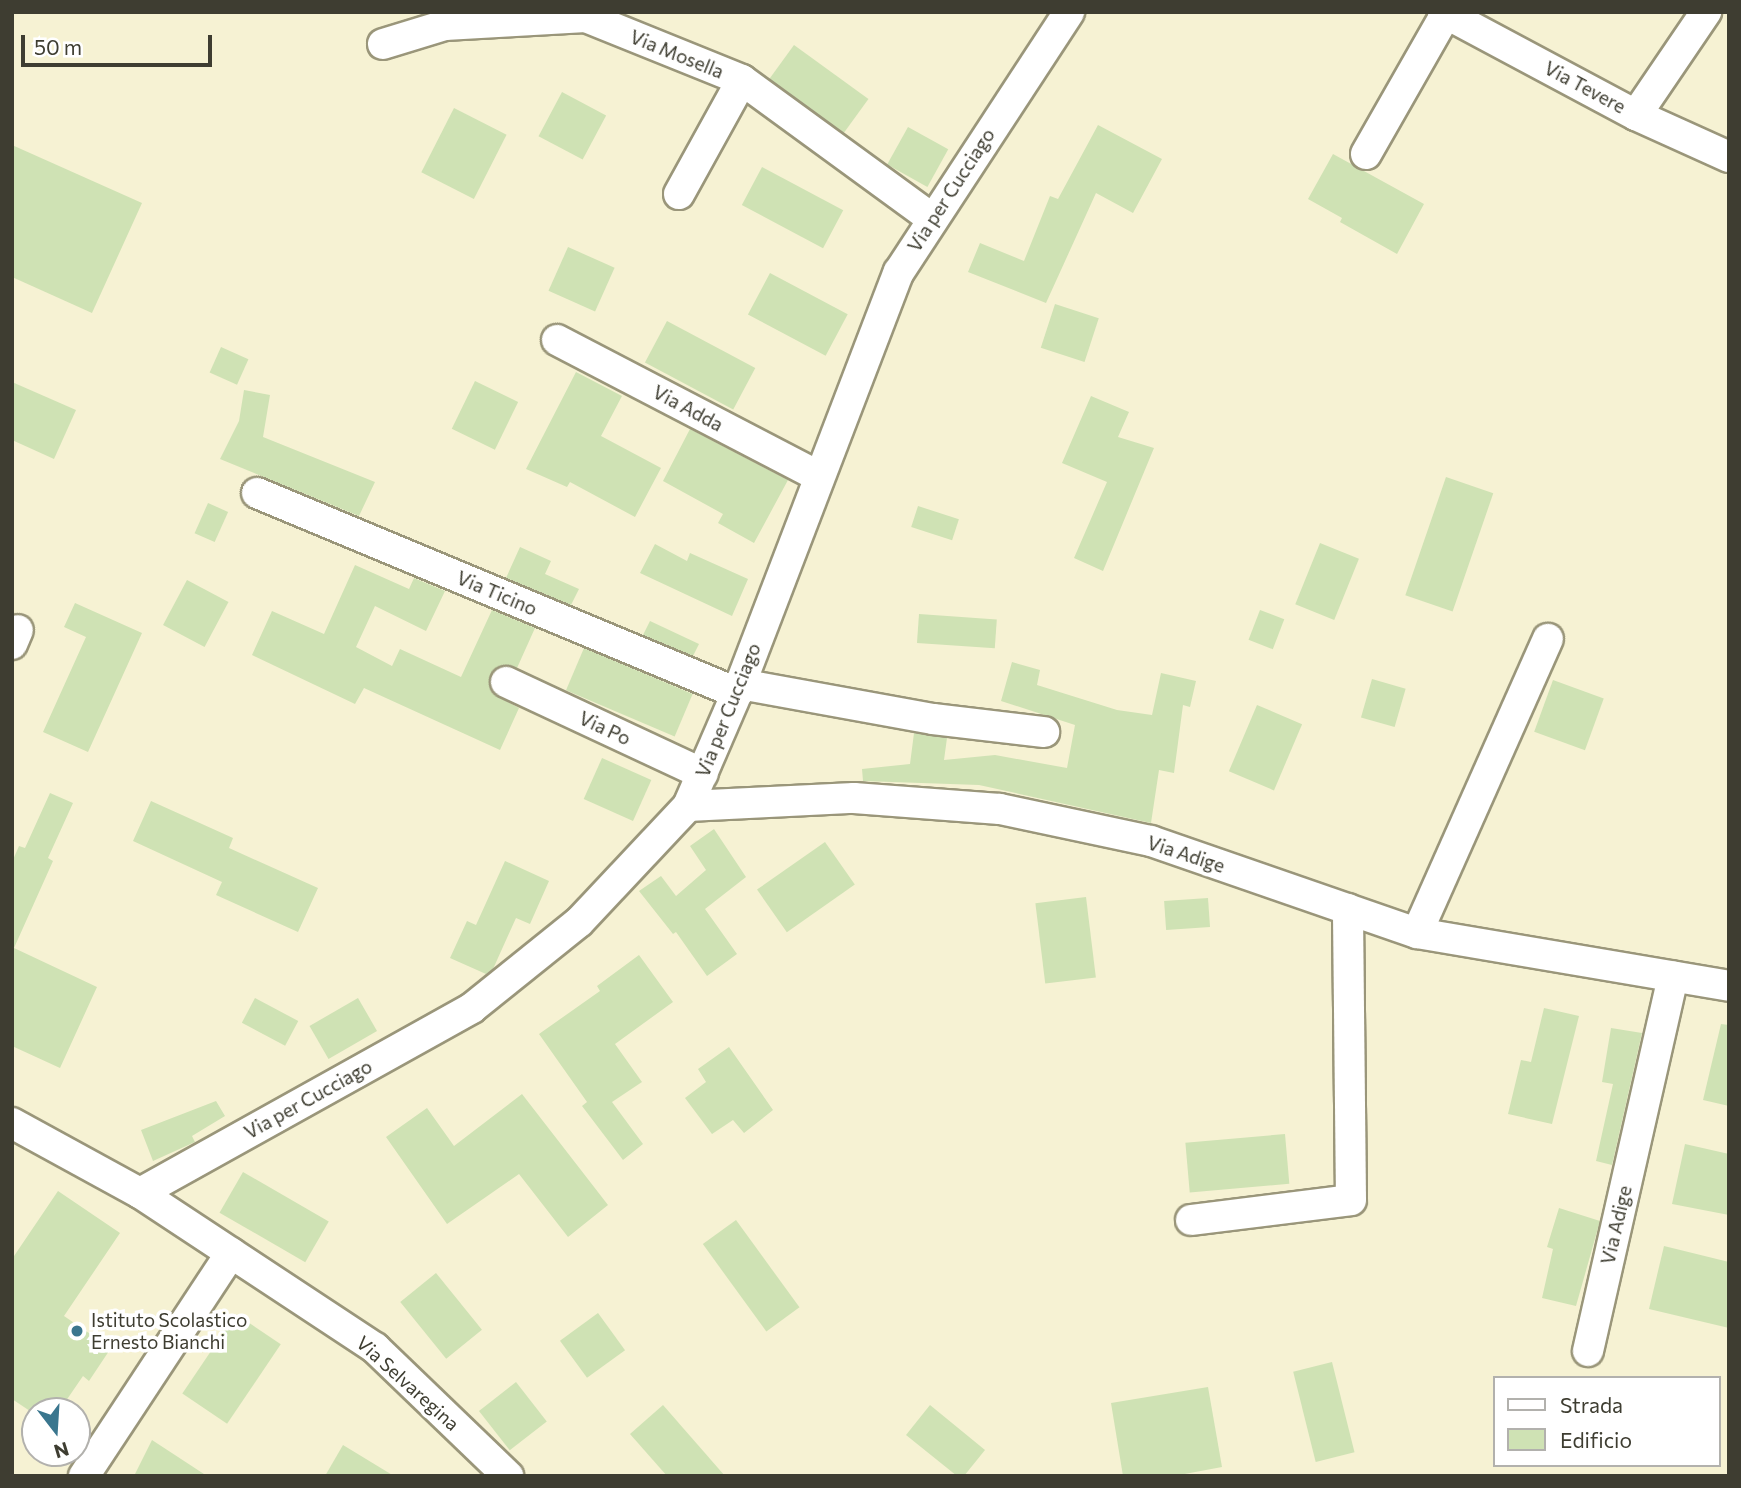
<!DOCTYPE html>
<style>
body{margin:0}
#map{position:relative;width:1741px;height:1488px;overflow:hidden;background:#f6f2d3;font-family:Commissioner,sans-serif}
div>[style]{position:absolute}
.building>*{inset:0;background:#cfe2b4;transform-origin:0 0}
.roads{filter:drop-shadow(2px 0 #9a967a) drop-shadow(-2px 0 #9a967a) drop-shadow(0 2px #9a967a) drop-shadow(0 -2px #9a967a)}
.minor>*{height:30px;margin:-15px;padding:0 15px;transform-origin:15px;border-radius:15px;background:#fff}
.dots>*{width:19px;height:19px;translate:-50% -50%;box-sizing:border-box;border:4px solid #fff;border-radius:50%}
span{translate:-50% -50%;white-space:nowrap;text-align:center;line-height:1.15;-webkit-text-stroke:7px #fff;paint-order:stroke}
.street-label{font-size:19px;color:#3e3d31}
.poi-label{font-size:19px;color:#3e3d31}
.left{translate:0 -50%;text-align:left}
.frame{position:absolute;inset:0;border:14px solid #3e3d31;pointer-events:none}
.legend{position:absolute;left:1493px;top:1376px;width:228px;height:91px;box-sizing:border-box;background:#fff;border:2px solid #b2b1ad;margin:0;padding:9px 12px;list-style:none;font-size:21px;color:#3e3d31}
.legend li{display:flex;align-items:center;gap:14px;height:35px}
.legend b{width:35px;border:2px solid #b2b1ad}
.north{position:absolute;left:21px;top:1397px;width:70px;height:70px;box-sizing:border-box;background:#fff;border:2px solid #b2b1ad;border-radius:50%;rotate:163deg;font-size:19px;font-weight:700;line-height:28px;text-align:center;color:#3e3d31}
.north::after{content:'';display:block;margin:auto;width:24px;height:32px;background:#3a768e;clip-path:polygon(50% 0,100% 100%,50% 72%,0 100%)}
.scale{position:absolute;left:21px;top:35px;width:191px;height:32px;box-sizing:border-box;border:4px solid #3e3d31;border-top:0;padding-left:9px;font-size:21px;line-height:24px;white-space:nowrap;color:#3e3d31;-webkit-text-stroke:5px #fff;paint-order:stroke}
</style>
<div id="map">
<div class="building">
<div style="left:794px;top:45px;width:92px;height:42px;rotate:36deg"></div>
<div style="left:562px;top:92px;width:50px;height:50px;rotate:28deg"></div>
<div style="left:454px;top:108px;width:59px;height:72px;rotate:27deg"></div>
<div style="clip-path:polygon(1098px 125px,1162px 159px,1133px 213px,1096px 193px,1046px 303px,968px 272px,980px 243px,1024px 261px,1050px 196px,1058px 199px)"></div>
<div style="left:908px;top:127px;width:46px;height:43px;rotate:29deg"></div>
<div style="clip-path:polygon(12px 145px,142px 203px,92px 313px,12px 277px)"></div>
<div style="clip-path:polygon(1333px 154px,1424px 204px,1397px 254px,1340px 222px,1342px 218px,1308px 199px)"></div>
<div style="left:762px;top:167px;width:92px;height:43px;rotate:28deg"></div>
<div style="left:568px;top:247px;width:51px;height:48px;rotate:24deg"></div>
<div style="left:770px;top:273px;width:88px;height:47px;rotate:28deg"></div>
<div style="left:1055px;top:304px;width:46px;height:46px;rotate:18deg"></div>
<div style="left:667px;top:321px;width:100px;height:47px;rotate:28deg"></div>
<div style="left:221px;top:347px;width:30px;height:28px;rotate:24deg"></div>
<div style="clip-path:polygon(576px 372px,622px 396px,601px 436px,661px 468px,635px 517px,570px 482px,567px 487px,526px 469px)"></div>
<div style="left:475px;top:381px;width:48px;height:53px;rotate:26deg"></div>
<div style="clip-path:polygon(12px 382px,76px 410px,54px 459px,12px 440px)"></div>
<div style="clip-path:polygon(244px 390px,270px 395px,263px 437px,375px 482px,359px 516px,220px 459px,239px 421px)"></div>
<div style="clip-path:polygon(1091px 396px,1129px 412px,1118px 437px,1154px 448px,1103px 571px,1074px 558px,1107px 482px,1062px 463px)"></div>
<div style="clip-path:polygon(690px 429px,788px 480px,754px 543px,718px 523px,723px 514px,663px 481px)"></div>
<div style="left:1446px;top:477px;width:50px;height:125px;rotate:19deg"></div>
<div style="left:208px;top:503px;width:22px;height:33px;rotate:24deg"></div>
<div style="left:918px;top:506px;width:43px;height:22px;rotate:18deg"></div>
<div style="left:1320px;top:543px;width:42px;height:66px;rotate:22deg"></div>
<div style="clip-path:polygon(655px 544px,687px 561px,690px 553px,748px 579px,732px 616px,640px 573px)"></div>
<div style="clip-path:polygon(520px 547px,551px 561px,545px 574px,579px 589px,571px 605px,506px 578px)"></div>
<div style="clip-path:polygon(355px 565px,409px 589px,414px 578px,445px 591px,426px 631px,375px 606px,356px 647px,392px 666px,400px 649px,461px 677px,492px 610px,535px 628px,517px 668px,504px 665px,490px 675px,492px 693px,519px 708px,500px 750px,364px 688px,355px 704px,252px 655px,272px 611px,324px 634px)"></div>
<div style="left:187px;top:580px;width:47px;height:51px;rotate:28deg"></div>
<div style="clip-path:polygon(75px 603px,142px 633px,88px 752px,43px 732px,86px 637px,64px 627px)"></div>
<div style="left:1260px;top:610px;width:26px;height:32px;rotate:21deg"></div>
<div style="left:919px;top:614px;width:78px;height:29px;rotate:4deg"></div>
<div style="clip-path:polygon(650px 621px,699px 644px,693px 656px,643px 635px)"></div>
<div style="left:584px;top:648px;width:118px;height:46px;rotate:23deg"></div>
<div style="clip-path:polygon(1012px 662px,1040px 670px,1037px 685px,1117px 710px,1152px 715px,1161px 673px,1196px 681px,1190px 707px,1183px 705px,1174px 773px,1159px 770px,1151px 823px,979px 785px,863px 781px,862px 769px,910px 764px,914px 733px,947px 738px,944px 760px,995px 755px,1067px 768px,1075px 725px,1001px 701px)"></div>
<div style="left:1372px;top:679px;width:35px;height:40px;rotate:16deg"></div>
<div style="left:1553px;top:680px;width:54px;height:55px;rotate:20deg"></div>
<div style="left:1257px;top:705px;width:49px;height:72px;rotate:23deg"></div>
<div style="left:602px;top:758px;width:54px;height:45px;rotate:24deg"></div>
<div style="clip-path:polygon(50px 793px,73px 803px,48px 858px,53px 861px,14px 948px,97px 987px,60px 1068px,12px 1046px,12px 862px,19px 846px,25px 848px)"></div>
<div style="clip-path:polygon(151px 801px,233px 838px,229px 848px,318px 888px,298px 932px,216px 895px,222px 882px,133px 841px)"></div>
<div style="clip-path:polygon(714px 829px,746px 877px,705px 909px,737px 954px,707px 976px,676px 932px,673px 934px,639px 891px,661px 876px,676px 896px,706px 870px,690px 846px)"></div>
<div style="left:825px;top:842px;width:52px;height:83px;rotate:55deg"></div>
<div style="clip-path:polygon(505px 861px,549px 881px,530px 924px,516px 918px,493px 969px,486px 974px,450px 958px,467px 921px,476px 925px)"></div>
<div style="left:1086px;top:897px;width:81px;height:51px;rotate:83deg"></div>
<div style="left:1208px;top:898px;width:29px;height:44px;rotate:86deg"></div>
<div style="clip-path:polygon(639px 955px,673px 1002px,615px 1044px,642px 1082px,612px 1102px,643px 1144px,623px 1160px,582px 1106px,587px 1102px,539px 1034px,600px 991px,597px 986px)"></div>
<div style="left:255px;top:998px;width:49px;height:28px;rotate:28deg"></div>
<div style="left:358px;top:998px;width:38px;height:56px;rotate:60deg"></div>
<div style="clip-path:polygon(1544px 1008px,1579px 1016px,1552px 1124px,1508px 1114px,1521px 1060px,1531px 1062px)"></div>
<div style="clip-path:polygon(1721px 1024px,1729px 1025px,1729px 1106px,1703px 1100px)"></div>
<div style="clip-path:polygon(1611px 1028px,1642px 1033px,1612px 1165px,1596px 1161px,1613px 1084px,1602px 1082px)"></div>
<div style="clip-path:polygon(729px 1047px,773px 1110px,744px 1133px,733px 1120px,712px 1134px,685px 1098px,706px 1082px,698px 1069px)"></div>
<div style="clip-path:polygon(522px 1094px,608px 1205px,568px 1237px,519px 1174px,447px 1224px,386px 1137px,427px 1108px,454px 1146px)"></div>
<div style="clip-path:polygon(216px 1101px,225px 1116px,192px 1136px,195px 1142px,153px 1161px,141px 1130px)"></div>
<div style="left:1285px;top:1134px;width:50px;height:100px;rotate:85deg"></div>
<div style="clip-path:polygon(1685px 1144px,1729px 1154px,1729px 1215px,1672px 1204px)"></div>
<div style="left:243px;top:1172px;width:99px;height:47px;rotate:30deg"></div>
<div style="clip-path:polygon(58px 1191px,120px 1233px,64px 1316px,111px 1348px,89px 1381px,83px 1376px,59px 1411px,30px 1411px,12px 1399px,12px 1259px)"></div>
<div style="clip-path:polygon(1559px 1208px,1600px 1221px,1576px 1306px,1542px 1298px,1553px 1249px,1547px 1247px)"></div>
<div style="left:736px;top:1220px;width:108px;height:41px;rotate:54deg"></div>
<div style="clip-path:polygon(1664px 1246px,1729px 1262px,1729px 1328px,1649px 1309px)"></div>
<div style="left:436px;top:1273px;width:73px;height:46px;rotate:51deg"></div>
<div style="left:598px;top:1313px;width:46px;height:47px;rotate:54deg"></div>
<div style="left:236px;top:1314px;width:54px;height:96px;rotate:34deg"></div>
<div style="left:1332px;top:1362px;width:93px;height:40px;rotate:76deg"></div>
<div style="left:516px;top:1382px;width:50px;height:47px;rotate:52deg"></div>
<div style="clip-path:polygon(1208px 1387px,1222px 1467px,1174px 1476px,1123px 1476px,1111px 1403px)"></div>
<div style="clip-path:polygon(663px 1405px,725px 1476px,667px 1476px,630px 1434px)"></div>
<div style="clip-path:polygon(930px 1405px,985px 1450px,964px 1476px,957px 1476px,906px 1435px)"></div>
<div style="clip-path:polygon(152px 1440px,207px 1476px,134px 1476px)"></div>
<div style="clip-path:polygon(343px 1445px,394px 1476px,325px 1476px)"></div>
</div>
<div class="roads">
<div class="minor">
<div style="left:1443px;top:12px;width:219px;rotate:28.1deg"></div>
<div style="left:1636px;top:115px;width:102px;rotate:24.3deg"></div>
<div style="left:383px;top:44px;width:65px;rotate:-17deg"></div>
<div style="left:445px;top:25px;width:141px;rotate:-3.2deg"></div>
<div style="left:586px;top:17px;width:168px;rotate:22deg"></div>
<div style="left:742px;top:80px;width:234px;rotate:36.1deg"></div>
<div style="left:1636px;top:115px;width:125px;rotate:-55.8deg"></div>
<div style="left:1366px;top:154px;width:161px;rotate:-60.3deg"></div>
<div style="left:679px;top:194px;width:130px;rotate:-61.1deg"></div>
<div style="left:557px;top:340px;width:294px;rotate:27.5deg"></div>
<div style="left:257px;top:493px;width:520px;rotate:22.62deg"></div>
<div style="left:12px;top:644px;width:15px;rotate:-67deg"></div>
<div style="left:506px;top:682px;width:217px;rotate:25deg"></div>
<div style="left:740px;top:684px;width:196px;rotate:10.3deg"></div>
<div style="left:933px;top:719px;width:112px;rotate:6.7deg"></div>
<div style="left:688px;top:806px;width:166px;rotate:-2.8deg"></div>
<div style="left:854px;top:798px;width:146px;rotate:4.3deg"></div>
<div style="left:1000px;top:809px;width:154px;rotate:12deg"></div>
<div style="left:1151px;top:841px;width:281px;rotate:19.1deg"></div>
<div style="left:1417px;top:933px;width:316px;rotate:9.6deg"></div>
<div style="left:1417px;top:933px;width:322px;rotate:-66deg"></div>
<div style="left:12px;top:1123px;width:146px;rotate:28.7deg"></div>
<div style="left:140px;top:1193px;width:282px;rotate:33.4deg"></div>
<div style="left:375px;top:1348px;width:185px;rotate:43.9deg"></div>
<div style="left:140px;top:1193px;width:380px;rotate:-29.1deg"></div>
<div style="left:472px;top:1008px;width:137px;rotate:-38.8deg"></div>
<div style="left:579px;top:922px;width:159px;rotate:-46.8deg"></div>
<div style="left:688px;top:806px;width:123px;rotate:-66.6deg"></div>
<div style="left:737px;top:693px;width:451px;rotate:-69deg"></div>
<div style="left:899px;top:272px;width:311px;rotate:-56.8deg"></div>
<div style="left:1191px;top:1220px;width:161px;rotate:-7.1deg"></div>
<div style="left:1351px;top:1200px;width:291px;rotate:-90.6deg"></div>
<div style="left:1588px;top:1351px;width:384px;rotate:-77.2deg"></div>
<div style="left:84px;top:1476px;width:267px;rotate:-56.6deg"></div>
</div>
</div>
<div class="dots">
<div style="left:77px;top:1331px;background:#3a768e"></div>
</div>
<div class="street-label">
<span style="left:677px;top:54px;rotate:22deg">Via Mosella</span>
<span style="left:1585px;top:87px;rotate:28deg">Via Tevere</span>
<span style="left:951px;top:190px;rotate:-57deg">Via per Cucciago</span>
<span style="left:688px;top:408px;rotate:28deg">Via Adda</span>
<span style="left:497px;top:593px;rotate:23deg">Via Ticino</span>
<span style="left:728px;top:710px;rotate:-68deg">Via per Cucciago</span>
<span style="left:605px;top:728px;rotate:25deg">Via Po</span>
<span style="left:1186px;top:854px;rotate:18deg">Via Adige</span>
<span style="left:308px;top:1099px;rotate:-29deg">Via per Cucciago</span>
<span style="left:1616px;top:1225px;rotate:-77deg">Via Adige</span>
<span style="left:408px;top:1383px;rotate:42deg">Via Selvaregina</span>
</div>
<div class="poi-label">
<span class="left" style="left:91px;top:1331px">Istituto Scolastico<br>Ernesto Bianchi</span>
</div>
<div class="frame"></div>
<ul class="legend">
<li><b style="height:9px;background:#fff"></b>Strada</li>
<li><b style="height:19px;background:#cfe2b4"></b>Edificio</li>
</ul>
<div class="north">N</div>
<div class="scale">50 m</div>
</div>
